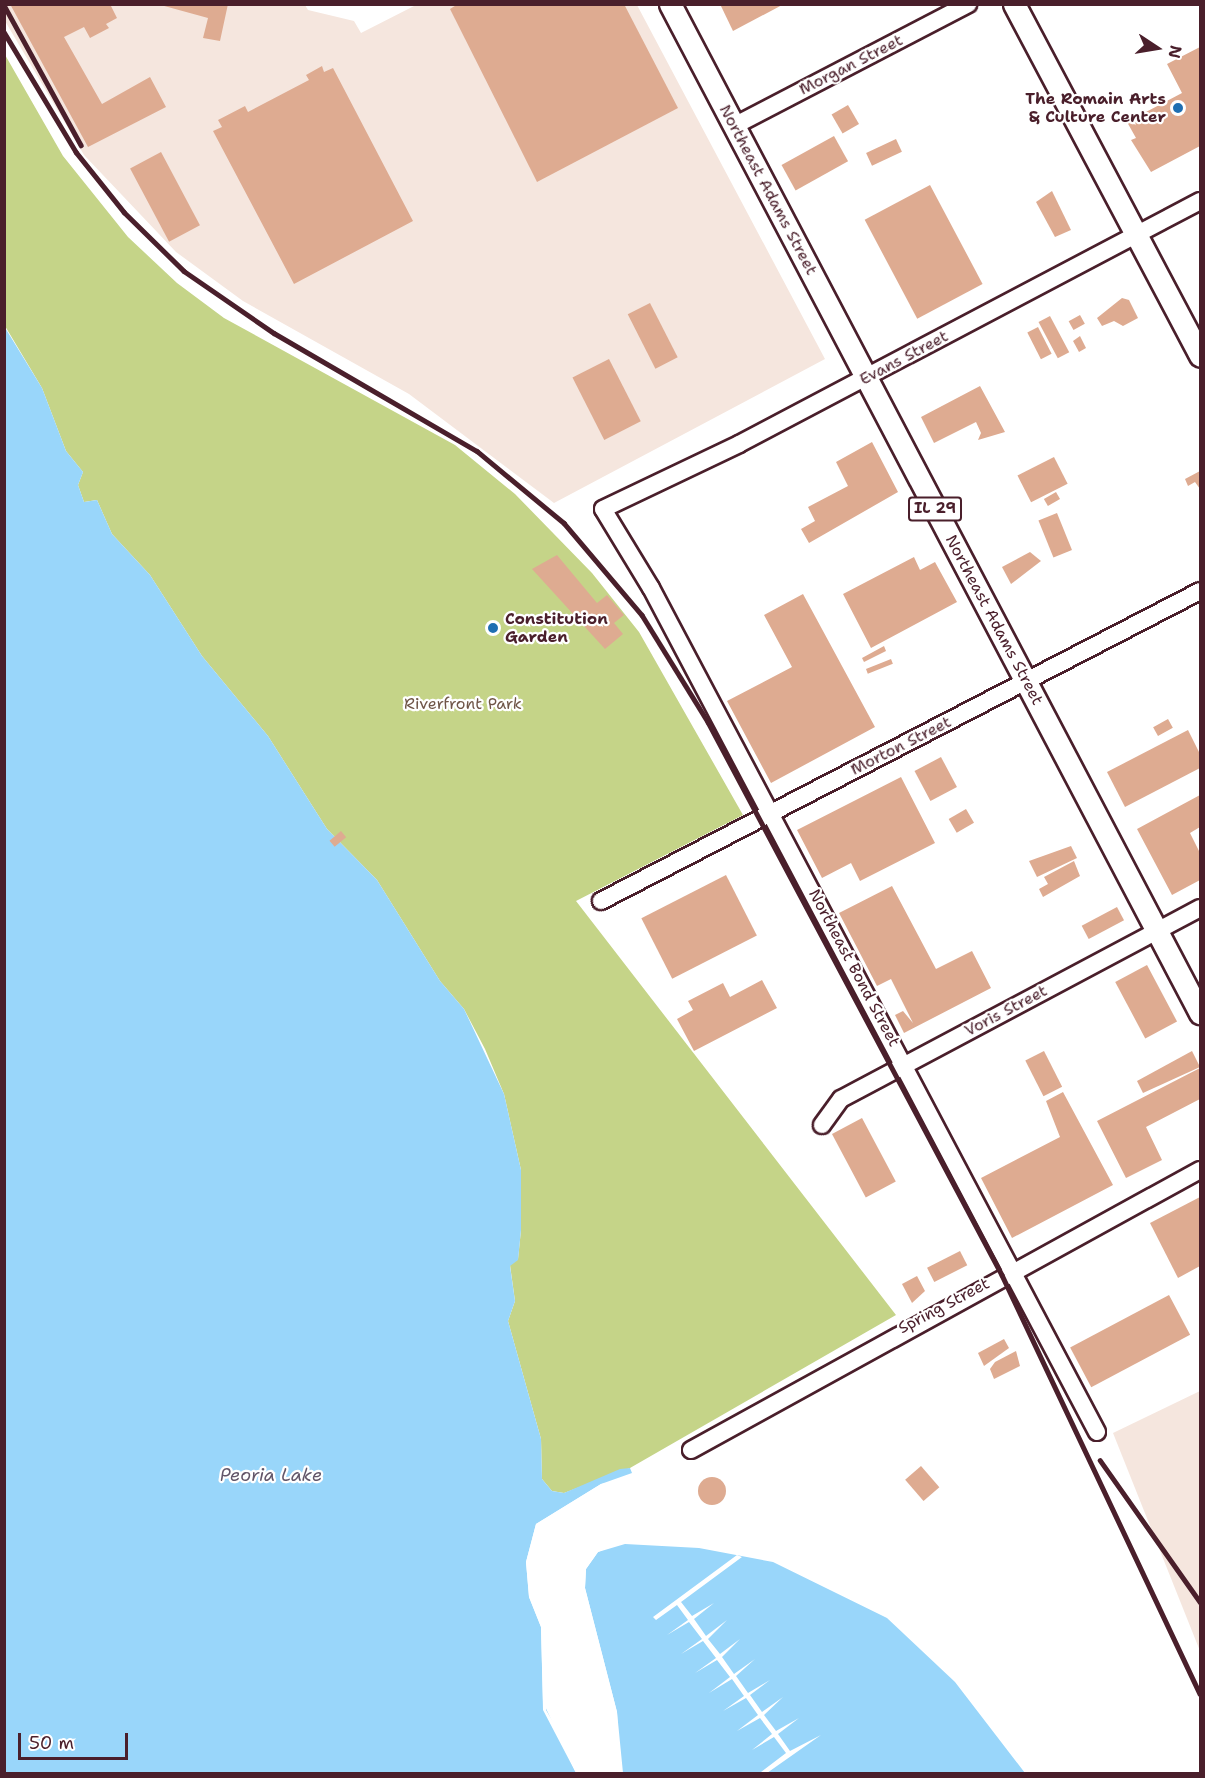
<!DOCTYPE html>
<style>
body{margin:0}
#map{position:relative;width:1205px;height:1778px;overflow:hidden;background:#fff;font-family:"Shantell Sans",sans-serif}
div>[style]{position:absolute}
.built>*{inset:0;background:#f5e6de}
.green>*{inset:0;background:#c5d488}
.water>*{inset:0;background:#99d6fa}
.pier>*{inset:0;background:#fff}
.building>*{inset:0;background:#deab91;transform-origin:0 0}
.round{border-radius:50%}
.roads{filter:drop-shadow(2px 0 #4a1f2b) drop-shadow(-2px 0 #4a1f2b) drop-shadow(0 2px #4a1f2b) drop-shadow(0 -2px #4a1f2b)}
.minor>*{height:16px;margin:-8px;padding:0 8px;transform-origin:8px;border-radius:8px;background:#fff}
.major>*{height:21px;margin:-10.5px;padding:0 10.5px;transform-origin:10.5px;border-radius:10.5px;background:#fff}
.rail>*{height:4.5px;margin:-2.25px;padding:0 2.25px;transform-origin:2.25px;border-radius:2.25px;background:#4a1f2b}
.dots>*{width:16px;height:16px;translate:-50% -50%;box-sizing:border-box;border:3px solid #fff;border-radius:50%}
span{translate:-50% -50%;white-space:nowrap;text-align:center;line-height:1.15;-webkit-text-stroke:4.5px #fff;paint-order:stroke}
.shield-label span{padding:2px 4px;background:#fff;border:2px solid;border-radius:4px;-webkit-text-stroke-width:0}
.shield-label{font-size:15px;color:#4a1f2b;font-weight:700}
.street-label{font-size:16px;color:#4a1f2b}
.poi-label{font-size:16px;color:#4a1f2b;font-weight:700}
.right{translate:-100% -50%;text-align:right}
.left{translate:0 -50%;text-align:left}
.park-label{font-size:16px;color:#6f5547}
.water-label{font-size:18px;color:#625669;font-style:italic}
.frame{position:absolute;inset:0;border:6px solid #4a1f2b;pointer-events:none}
.north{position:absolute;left:1127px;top:18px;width:60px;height:60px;-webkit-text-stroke:4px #fff;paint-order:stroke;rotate:102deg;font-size:16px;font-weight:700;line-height:24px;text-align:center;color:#4a1f2b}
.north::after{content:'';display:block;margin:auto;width:21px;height:27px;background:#4a1f2b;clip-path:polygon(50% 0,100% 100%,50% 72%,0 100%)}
.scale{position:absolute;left:18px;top:1733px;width:110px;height:27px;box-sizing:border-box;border:3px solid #4a1f2b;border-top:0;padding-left:8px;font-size:18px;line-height:21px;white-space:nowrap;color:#4a1f2b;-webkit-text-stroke:4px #fff;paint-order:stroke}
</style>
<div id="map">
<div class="built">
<div style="clip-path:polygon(4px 5px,305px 5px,308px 10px,354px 21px,361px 33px,416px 5px,637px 5px,825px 359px,554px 503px,409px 394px,243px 301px,176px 252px,84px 155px,5px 21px)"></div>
<div style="clip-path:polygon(1200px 1391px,1200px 1651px,1113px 1433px)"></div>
</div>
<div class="green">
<div style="clip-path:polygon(4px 53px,63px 156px,128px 237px,177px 283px,224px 318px,455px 445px,515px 494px,592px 573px,639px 632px,743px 815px,576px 901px,896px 1315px,630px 1468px,564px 1493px,552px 1491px,542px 1479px,541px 1439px,508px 1321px,515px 1301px,510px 1265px,518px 1259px,521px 1230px,521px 1170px,504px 1094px,485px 1049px,464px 1009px,440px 981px,377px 880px,327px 829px,268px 736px,202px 656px,150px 575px,112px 534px,97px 500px,84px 502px,78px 485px,83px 472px,66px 451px,42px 388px,5px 326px)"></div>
</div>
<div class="water">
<div style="clip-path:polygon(4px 326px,42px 388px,66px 451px,83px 472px,78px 485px,84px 502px,97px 500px,112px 534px,150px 575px,202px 656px,268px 736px,327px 829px,377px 880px,440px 981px,464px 1009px,504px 1094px,521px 1170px,521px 1230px,518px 1260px,510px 1266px,515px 1301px,508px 1321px,541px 1439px,542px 1479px,552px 1491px,564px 1493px,620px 1469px,630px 1468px,632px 1473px,601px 1484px,536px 1524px,526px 1562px,529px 1597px,541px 1627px,543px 1702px,576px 1773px,5px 1773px)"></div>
<div style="clip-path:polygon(625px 1544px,699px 1548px,773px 1562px,887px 1618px,955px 1682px,1025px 1773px,623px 1773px,617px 1712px,585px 1588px,586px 1569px,598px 1552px)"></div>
</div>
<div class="pier">
<div style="clip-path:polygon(627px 1479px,602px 1487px,538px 1526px,529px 1562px,531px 1596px,544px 1626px,549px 1687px,546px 1710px,574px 1757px,576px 1773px,543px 1710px,541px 1627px,529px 1597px,526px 1562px,536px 1524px,601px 1484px)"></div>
<div style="clip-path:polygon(625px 1541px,598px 1552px,586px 1569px,585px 1588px,617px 1712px,620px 1774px,614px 1712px,582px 1587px,583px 1568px,596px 1550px)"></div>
<div style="clip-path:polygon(737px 1555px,742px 1557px,681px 1602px,692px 1616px,714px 1603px,694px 1619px,706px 1636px,727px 1620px,708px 1639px,720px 1654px,740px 1639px,722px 1657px,734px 1674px,755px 1659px,736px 1676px,748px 1693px,770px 1680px,750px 1695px,762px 1712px,783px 1697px,764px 1715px,776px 1731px,799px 1718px,778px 1734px,790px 1751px,821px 1735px,767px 1773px,761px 1772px,786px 1753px,774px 1737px,752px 1750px,772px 1734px,760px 1718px,737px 1731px,758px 1715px,746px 1698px,723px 1711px,744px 1696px,732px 1679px,709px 1693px,730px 1677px,717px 1660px,695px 1673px,716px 1658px,703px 1641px,681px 1654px,702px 1639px,689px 1622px,667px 1635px,688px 1620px,677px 1605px,656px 1620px,653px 1617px)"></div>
</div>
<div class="building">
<div style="clip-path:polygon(10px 4px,110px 4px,117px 18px,106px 24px,109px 28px,90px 38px,84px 27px,64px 37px,102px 104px,150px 77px,166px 107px,88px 147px)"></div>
<div style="clip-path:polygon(157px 4px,228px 4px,220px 41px,203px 38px,208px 18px)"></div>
<div style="clip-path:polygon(458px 4px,624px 4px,678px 108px,537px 182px,450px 9px)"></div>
<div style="clip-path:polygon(720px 4px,784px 4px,733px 31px)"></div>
<div style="clip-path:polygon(1200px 47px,1200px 146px,1151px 172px,1131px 140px,1136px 138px,1127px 122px,1182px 93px,1167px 64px)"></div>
<div style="clip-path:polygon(322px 66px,324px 72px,333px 68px,413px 221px,294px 284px,213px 131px,222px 127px,218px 120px,245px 106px,248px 112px,309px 80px,306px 75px)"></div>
<div style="left:848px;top:105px;width:22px;height:19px;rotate:60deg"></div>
<div style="left:834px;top:136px;width:29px;height:60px;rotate:61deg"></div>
<div style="left:896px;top:139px;width:14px;height:33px;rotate:65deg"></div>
<div style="left:161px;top:152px;width:83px;height:35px;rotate:62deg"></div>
<div style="left:930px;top:185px;width:112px;height:74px;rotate:62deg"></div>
<div style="clip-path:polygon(1052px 191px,1071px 230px,1055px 237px,1036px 202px)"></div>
<div style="clip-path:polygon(1122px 298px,1129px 300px,1138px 318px,1123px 326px,1114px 321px,1102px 326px,1097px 318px)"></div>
<div style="left:650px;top:303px;width:61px;height:25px;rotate:63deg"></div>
<div style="left:1080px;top:315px;width:10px;height:13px;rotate:61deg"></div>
<div style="left:1050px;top:316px;width:41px;height:13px;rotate:62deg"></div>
<div style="left:1038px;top:327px;width:30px;height:12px;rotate:63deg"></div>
<div style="clip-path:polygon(1080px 336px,1086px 348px,1079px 352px,1073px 341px)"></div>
<div style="left:609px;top:359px;width:70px;height:41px;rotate:63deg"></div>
<div style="clip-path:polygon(980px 386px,1005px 432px,978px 440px,981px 433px,976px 422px,934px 443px,921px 417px)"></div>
<div style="clip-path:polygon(872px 442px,898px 492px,809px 543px,801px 529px,815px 521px,808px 507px,848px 486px,836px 462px)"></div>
<div style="left:1054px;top:457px;width:30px;height:41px;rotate:63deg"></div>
<div style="clip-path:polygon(1200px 471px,1200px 489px,1195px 482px,1188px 486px,1185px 479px)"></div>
<div style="left:1056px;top:492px;width:8px;height:14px;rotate:60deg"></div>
<div style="left:1057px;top:513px;width:40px;height:20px;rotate:68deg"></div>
<div style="clip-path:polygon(1030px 552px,1041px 561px,1011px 584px,1002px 567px)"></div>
<div style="clip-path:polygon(557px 555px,597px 603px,607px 595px,624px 615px,614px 623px,623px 634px,605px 649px,532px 569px)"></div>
<div style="clip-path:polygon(914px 557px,920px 570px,935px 562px,957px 602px,871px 648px,843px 594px)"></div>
<div style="clip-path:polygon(803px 594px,875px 727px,771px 783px,727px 701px,792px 667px,764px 615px)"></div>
<div style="clip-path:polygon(884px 646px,886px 651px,864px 662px,862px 658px)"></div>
<div style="left:891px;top:659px;width:5px;height:27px;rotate:68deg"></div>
<div style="left:1168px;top:719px;width:10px;height:17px;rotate:61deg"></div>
<div style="clip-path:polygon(1188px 730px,1200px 754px,1200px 768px,1125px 807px,1107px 772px)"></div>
<div style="left:941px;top:757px;width:34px;height:30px;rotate:62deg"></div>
<div style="clip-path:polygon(901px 777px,935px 843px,860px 881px,851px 863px,822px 878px,797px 830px)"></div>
<div style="clip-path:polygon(1200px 795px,1200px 827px,1190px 833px,1200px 853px,1200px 880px,1172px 895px,1137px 829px)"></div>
<div style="left:966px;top:809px;width:16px;height:20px;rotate:60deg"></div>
<div style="left:341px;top:831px;width:8px;height:15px;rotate:50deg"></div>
<div style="clip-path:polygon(1071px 846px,1077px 858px,1037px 877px,1029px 861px)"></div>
<div style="clip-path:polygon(1074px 861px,1080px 876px,1043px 897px,1039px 889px,1048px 884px,1044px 877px)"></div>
<div style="left:726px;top:875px;width:68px;height:95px;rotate:63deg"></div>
<div style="clip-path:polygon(892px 886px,936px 969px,972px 951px,991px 988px,904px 1033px,895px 1015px,903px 1011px,913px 1023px,891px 979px,877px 986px,839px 913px)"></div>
<div style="left:1117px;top:907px;width:15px;height:40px;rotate:62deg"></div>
<div style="left:1147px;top:965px;width:64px;height:36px;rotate:62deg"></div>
<div style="clip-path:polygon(762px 980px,777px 1008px,694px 1051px,677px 1019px,693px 1010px,688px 1001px,723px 983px,730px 997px)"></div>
<div style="left:1044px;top:1051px;width:40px;height:21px;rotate:63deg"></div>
<div style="clip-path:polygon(1192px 1051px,1200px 1067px,1143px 1093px,1137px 1081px)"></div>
<div style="clip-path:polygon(1200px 1068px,1200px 1099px,1146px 1127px,1162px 1160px,1126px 1178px,1097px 1121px)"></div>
<div style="clip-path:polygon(1063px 1092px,1113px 1185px,1012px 1238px,981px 1178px,1060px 1137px,1046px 1101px)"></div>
<div style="left:862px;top:1118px;width:72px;height:34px;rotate:62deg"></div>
<div style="clip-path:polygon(1200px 1197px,1200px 1266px,1178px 1278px,1150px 1223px)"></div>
<div style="left:960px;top:1251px;width:16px;height:37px;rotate:63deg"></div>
<div style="clip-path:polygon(917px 1276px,925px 1291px,912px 1303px,902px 1284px)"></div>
<div style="left:1169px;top:1295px;width:45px;height:112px;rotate:62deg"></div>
<div style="clip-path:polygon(1004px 1339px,1009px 1348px,984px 1366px,978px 1353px)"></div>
<div style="clip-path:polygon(1016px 1351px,1020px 1366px,994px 1379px,990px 1369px,995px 1362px)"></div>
<div style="left:921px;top:1466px;width:28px;height:21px;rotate:49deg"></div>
<div class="round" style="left:698px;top:1477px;width:28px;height:28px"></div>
</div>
<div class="roads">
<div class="minor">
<div style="left:734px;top:126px;width:264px;rotate:-27.5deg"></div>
<div style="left:601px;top:901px;width:674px;rotate:-27.36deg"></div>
<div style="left:822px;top:1125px;width:32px;rotate:-54deg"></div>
<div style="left:841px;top:1099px;width:407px;rotate:-28deg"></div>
<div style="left:1097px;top:1432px;width:955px;rotate:-117.85deg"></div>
<div style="left:651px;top:588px;width:92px;rotate:-121.3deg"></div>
<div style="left:603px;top:509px;width:151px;rotate:-25.5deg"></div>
<div style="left:739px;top:444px;width:521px;rotate:-27.79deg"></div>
<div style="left:691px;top:1450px;width:581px;rotate:-28.82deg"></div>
</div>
<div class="major">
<div style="left:670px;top:4px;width:1140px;rotate:62.29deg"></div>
<div style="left:1014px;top:4px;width:398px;rotate:62.1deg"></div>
</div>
</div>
<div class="rail">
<div style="left:4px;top:5px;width:160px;rotate:61.2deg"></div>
<div style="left:4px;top:32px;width:140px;rotate:59deg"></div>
<div style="left:76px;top:152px;width:77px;rotate:51.3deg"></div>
<div style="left:124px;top:212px;width:84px;rotate:44.5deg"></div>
<div style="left:184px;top:271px;width:109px;rotate:34.6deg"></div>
<div style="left:274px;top:333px;width:235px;rotate:30.2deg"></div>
<div style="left:477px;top:451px;width:113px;rotate:39.6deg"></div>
<div style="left:564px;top:523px;width:121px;rotate:49.7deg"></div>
<div style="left:642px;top:615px;width:126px;rotate:58.3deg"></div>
<div style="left:708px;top:722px;width:626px;rotate:62deg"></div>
<div style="left:1002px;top:1275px;width:463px;rotate:64.7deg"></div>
<div style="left:1100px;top:1460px;width:174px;rotate:54.8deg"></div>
</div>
<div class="dots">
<div style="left:1178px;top:108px;background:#1f6fb2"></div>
<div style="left:493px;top:628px;background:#1f6fb2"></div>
</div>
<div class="shield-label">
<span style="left:935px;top:509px">IL 29</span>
</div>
<div class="street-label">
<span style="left:851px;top:65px;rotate:-27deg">Morgan Street</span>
<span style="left:768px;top:190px;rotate:62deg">Northeast Adams Street</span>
<span style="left:904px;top:358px;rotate:-28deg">Evans Street</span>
<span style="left:994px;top:620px;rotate:62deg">Northeast Adams Street</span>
<span style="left:901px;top:746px;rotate:-27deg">Morton Street</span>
<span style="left:854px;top:968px;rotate:62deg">Northeast Bond Street</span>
<span style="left:1006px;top:1011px;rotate:-28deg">Voris Street</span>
<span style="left:944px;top:1306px;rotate:-28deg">Spring Street</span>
</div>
<div class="poi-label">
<span class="right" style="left:1166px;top:108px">The Romain Arts<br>&amp; Culture Center</span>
<span class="left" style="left:505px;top:628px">Constitution<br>Garden</span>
</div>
<div class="park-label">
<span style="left:463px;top:704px">Riverfront Park</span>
</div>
<div class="water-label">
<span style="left:271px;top:1475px">Peoria Lake</span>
</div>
<div class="frame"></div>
<div class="north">N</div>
<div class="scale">50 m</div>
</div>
